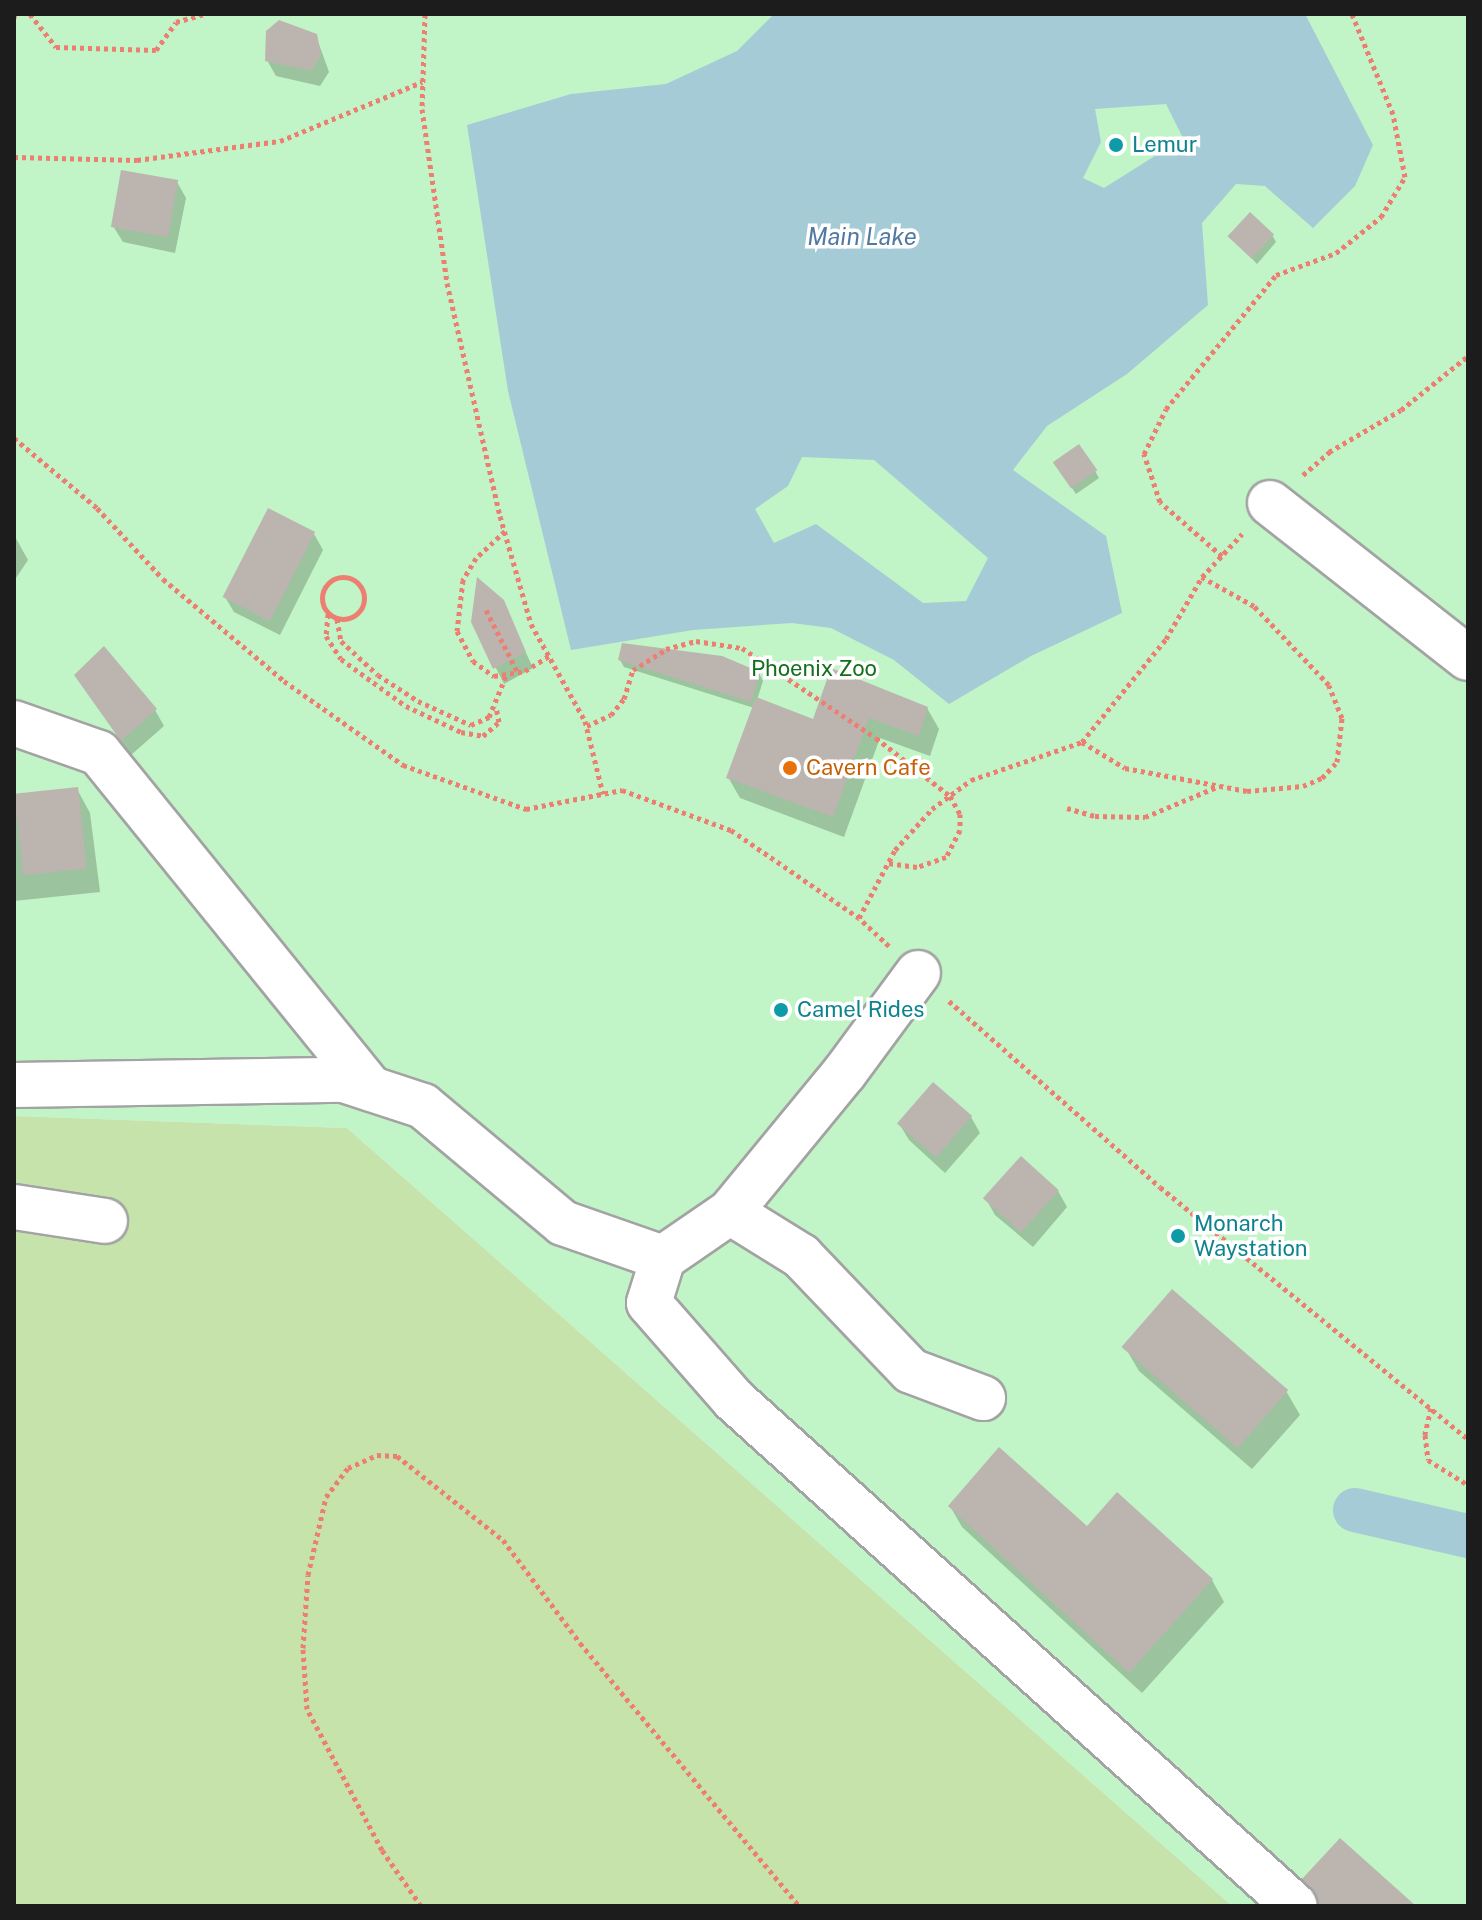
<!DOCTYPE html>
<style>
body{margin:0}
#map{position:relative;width:1482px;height:1920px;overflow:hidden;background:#ece9e2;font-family:"Public Sans",sans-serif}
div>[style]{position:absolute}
.grass>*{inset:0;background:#c6e3ab}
.park>*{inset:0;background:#c1f4c6}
.water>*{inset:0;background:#a5cbd7}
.shadow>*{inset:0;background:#0003}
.canal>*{height:44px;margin:-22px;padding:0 22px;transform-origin:22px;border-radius:22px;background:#a5cbd7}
.building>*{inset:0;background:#bcb5af;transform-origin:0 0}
.path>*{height:5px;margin-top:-2.5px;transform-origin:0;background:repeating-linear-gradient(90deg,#ed7f72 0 4px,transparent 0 8px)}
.path>.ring{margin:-2.5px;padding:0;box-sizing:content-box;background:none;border:5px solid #ed7f72;border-radius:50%}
.roads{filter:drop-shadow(2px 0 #a3a3a3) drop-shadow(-2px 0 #a3a3a3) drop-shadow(0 2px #a3a3a3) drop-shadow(0 -2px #a3a3a3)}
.minor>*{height:44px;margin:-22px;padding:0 22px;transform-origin:22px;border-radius:22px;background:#fff}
.dots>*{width:22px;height:22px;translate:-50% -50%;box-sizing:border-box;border:4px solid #fff;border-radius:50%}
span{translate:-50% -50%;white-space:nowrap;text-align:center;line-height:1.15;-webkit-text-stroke:7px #fff;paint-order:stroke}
.culture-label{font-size:22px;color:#0d838f}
.left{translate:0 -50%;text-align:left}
.park-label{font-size:22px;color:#146f1c}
.food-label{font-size:22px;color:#c56008}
.water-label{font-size:24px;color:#5179a2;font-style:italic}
.frame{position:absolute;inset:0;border:16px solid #1c1c1c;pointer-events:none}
</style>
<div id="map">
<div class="grass">
<div style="clip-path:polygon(14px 1116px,347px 1128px,1232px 1906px,14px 1906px)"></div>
</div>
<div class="park">
<div style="clip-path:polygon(14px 14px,1468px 14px,1468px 1906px,1232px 1906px,347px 1128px,14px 1116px)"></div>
</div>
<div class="water">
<div style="clip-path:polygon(evenodd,774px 14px,1305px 14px,1373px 145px,1355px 186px,1313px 228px,1265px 186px,1236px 184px,1202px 223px,1208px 305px,1127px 374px,1047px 426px,1013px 470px,1106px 536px,1122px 613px,1031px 656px,949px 704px,894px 660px,831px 628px,792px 623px,693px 630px,571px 650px,508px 391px,467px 125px,571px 94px,666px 84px,737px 51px,774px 14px,1166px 104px,1189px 150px,1158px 154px,1104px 188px,1083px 178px,1101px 142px,1095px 109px,1166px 104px,774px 14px,802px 457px,874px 460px,988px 558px,966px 601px,923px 603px,816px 524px,774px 543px,755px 509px,788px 486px,802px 457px)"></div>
</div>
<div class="shadow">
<div style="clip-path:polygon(316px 36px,329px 72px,320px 86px,276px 76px,267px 60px)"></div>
<div style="clip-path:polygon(177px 182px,186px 198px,175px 253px,123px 242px,113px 226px)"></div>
<div style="clip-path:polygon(1272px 235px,1276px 242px,1257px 264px,1231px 236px)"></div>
<div style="clip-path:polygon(1060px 470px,1095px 471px,1099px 478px,1076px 494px)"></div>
<div style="clip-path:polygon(268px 510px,314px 534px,323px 550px,280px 635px,234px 612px,225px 597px)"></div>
<div style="clip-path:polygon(14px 535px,28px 560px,14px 581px)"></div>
<div style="clip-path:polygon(502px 601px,533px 668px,504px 684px,473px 622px)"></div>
<div style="clip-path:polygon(620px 660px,759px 673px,763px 681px,757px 700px,814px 721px,927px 708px,939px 729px,930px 756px,880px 738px,844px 837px,740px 798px,728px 777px,754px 708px,624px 667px)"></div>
<div style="clip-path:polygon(86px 691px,155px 710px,164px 726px,131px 755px)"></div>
<div style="clip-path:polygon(77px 789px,90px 813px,100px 892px,14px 901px,14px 796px)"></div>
<div style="clip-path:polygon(971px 1117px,980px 1133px,945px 1173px,909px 1140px,900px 1125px)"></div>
<div style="clip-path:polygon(1058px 1191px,1067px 1207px,1033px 1247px,995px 1215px,986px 1199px)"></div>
<div style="clip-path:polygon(1125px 1347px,1286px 1391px,1300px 1415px,1252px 1469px,1139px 1371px)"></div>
<div style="clip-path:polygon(950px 1506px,1087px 1528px,1212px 1580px,1224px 1602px,1142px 1693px,962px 1527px)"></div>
</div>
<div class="canal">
<div style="left:1355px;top:1510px;width:116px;rotate:13deg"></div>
</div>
<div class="building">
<div style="clip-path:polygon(279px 20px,317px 34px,321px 55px,311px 71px,265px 61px,266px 31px)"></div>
<div style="left:121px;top:170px;width:58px;height:58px;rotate:10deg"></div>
<div style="left:1250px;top:212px;width:33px;height:33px;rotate:43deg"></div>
<div style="left:1079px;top:444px;width:32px;height:32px;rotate:55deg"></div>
<div style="left:268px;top:508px;width:53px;height:100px;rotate:27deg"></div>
<div style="clip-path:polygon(477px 577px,504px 600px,526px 652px,493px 669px,471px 622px)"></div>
<div style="clip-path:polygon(622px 643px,722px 656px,760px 672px,751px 702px,618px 660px)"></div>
<div style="clip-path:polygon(104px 646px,157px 709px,121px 741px,74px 675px)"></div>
<div style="clip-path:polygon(831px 668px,928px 707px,919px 736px,869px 718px,833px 817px,726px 778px,756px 697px,813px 719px)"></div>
<div style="left:78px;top:787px;width:82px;height:64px;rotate:84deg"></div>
<div style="left:933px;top:1082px;width:52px;height:55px;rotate:41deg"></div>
<div style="left:1021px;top:1156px;width:51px;height:57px;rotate:42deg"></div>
<div style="left:1172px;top:1289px;width:154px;height:77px;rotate:41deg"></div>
<div style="clip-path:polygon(999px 1447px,1087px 1526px,1117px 1492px,1213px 1579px,1129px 1673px,948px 1506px)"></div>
<div style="clip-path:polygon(1340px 1838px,1416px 1906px,1319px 1906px,1302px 1879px)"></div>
</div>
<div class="path">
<div style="left:30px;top:14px;width:42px;rotate:51.8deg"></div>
<div style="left:56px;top:47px;width:100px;rotate:1.7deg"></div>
<div style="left:156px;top:50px;width:34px;rotate:-54deg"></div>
<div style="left:176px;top:22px;width:29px;rotate:-16deg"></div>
<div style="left:425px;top:14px;width:95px;rotate:91.8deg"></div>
<div style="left:422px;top:109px;width:176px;rotate:81.8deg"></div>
<div style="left:447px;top:283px;width:239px;rotate:77.2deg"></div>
<div style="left:500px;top:516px;width:112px;rotate:74deg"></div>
<div style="left:531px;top:624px;width:111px;rotate:60.9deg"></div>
<div style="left:585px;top:721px;width:75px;rotate:76.1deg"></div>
<div style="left:14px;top:18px;width:4px;rotate:-76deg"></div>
<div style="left:14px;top:157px;width:123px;rotate:1.4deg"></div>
<div style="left:137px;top:160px;width:144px;rotate:-7.6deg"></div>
<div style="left:280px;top:141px;width:154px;rotate:-22.6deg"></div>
<div style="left:14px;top:438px;width:109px;rotate:40.1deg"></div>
<div style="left:97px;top:508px;width:97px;rotate:47.1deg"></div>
<div style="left:163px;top:579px;width:158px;rotate:40.1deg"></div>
<div style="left:284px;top:681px;width:146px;rotate:35.2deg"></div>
<div style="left:403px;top:765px;width:131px;rotate:19.7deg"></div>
<div style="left:526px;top:809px;width:98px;rotate:-11.2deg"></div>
<div style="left:622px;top:790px;width:116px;rotate:20.2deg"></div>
<div style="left:731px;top:830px;width:155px;rotate:34.5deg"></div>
<div style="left:1303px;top:475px;width:35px;rotate:-41deg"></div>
<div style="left:1329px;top:452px;width:83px;rotate:-30.3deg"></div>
<div style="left:1401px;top:410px;width:86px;rotate:-38.9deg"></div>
<div style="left:505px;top:531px;width:40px;rotate:137deg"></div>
<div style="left:476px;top:558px;width:26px;rotate:121deg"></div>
<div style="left:463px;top:580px;width:51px;rotate:96.7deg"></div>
<div style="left:457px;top:631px;width:34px;rotate:62deg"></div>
<div style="left:473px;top:661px;width:26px;rotate:36deg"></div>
<div style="left:494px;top:676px;width:31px;rotate:-9deg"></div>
<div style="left:525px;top:671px;width:28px;rotate:-32deg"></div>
<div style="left:1222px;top:556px;width:82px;rotate:-138.9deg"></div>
<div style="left:1160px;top:502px;width:51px;rotate:-108.4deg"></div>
<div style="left:1144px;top:454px;width:50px;rotate:-63.9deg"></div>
<div style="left:1166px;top:409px;width:173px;rotate:-50.6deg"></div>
<div style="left:1276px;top:275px;width:64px;rotate:-20.1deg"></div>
<div style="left:1336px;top:253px;width:58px;rotate:-38.7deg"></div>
<div style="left:1381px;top:217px;width:47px;rotate:-59deg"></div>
<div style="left:1405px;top:177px;width:64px;rotate:-100.8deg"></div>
<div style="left:1393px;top:114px;width:108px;rotate:-112.3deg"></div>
<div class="ring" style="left:322px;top:577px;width:37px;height:37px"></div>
<div style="left:486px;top:610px;width:71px;rotate:63.1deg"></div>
<div style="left:328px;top:614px;width:22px;rotate:95deg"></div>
<div style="left:326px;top:636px;width:27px;rotate:57deg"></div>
<div style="left:341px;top:659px;width:80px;rotate:35.9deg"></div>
<div style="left:406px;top:706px;width:61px;rotate:25.3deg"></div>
<div style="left:461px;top:732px;width:22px;rotate:10deg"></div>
<div style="left:483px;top:736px;width:21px;rotate:-41deg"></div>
<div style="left:499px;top:722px;width:16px;rotate:-101deg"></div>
<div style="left:337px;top:619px;width:22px;rotate:80deg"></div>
<div style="left:341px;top:641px;width:50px;rotate:42.6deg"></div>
<div style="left:378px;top:675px;width:48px;rotate:33deg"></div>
<div style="left:418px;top:701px;width:58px;rotate:24.4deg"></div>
<div style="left:471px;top:725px;width:20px;rotate:-24deg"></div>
<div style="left:489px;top:717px;width:44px;rotate:-67.5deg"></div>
<div style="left:587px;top:726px;width:26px;rotate:-25deg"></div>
<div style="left:611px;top:715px;width:21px;rotate:-51deg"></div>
<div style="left:624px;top:699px;width:30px;rotate:-73deg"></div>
<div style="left:633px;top:670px;width:39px;rotate:-32deg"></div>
<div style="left:666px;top:649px;width:31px;rotate:-15deg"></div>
<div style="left:696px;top:641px;width:47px;rotate:8.7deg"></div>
<div style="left:742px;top:648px;width:161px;rotate:33.9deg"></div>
<div style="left:876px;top:738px;width:94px;rotate:38.1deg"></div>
<div style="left:950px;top:796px;width:21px;rotate:61deg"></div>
<div style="left:960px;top:814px;width:16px;rotate:90deg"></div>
<div style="left:960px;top:830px;width:30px;rotate:117deg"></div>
<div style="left:946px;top:857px;width:31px;rotate:161deg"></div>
<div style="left:917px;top:867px;width:29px;rotate:-172deg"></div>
<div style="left:1082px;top:742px;width:50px;rotate:31.2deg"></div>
<div style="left:1125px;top:768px;width:124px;rotate:10.7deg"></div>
<div style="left:1247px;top:791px;width:56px;rotate:-5.1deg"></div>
<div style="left:1303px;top:786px;width:21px;rotate:-23deg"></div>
<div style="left:1322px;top:778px;width:22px;rotate:-47deg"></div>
<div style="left:1337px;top:762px;width:44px;rotate:-83.5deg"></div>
<div style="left:1342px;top:718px;width:35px;rotate:-112deg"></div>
<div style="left:1329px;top:685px;width:109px;rotate:-133.5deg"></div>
<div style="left:1254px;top:606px;width:60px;rotate:-150.9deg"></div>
<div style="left:1067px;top:808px;width:29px;rotate:16deg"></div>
<div style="left:1095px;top:816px;width:50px;rotate:1.1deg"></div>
<div style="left:1145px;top:817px;width:80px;rotate:-22.7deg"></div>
<div style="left:889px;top:946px;width:41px;rotate:-137deg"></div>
<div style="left:859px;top:918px;width:77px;rotate:-62.1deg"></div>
<div style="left:895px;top:850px;width:55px;rotate:-47.9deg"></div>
<div style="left:932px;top:809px;width:49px;rotate:-36.6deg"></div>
<div style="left:971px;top:780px;width:117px;rotate:-18.9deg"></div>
<div style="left:1082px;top:742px;width:133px;rotate:-50.8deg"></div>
<div style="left:1166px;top:639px;width:72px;rotate:-59.9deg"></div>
<div style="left:1202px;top:577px;width:59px;rotate:-47.1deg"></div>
<div style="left:949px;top:1001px;width:281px;rotate:41.4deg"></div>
<div style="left:1160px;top:1187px;width:398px;rotate:39.3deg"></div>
<div style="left:1431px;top:1408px;width:28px;rotate:103deg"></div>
<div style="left:1425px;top:1435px;width:25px;rotate:83deg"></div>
<div style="left:1428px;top:1460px;width:47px;rotate:32deg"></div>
<div style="left:421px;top:1906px;width:68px;rotate:-124.9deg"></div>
<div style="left:382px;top:1850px;width:160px;rotate:-118deg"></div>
<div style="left:307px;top:1709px;width:61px;rotate:-93.8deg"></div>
<div style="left:303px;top:1648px;width:73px;rotate:-86.1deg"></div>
<div style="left:308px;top:1575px;width:80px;rotate:-77deg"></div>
<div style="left:326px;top:1497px;width:36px;rotate:-53deg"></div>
<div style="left:348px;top:1468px;width:32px;rotate:-24deg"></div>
<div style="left:377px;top:1455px;width:20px;rotate:3deg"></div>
<div style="left:397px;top:1456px;width:135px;rotate:38.4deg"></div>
<div style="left:503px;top:1540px;width:129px;rotate:53.2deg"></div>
<div style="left:580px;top:1643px;width:342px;rotate:50.2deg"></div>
</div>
<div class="roads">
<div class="minor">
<div style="left:1270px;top:503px;width:251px;rotate:38.1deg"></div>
<div style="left:14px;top:723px;width:90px;rotate:19.4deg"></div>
<div style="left:99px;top:753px;width:432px;rotate:51deg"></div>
<div style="left:14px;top:1085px;width:330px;rotate:-0.9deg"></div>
<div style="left:344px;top:1080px;width:83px;rotate:18.2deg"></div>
<div style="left:423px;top:1106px;width:182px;rotate:39.9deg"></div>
<div style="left:563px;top:1223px;width:106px;rotate:19.3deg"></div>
<div style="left:663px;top:1258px;width:81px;rotate:-34.5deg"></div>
<div style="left:730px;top:1212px;width:181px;rotate:-50.6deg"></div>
<div style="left:845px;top:1072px;width:123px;rotate:-53.6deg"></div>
<div style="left:14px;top:1207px;width:92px;rotate:8.7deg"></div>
<div style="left:730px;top:1212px;width:84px;rotate:31.8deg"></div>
<div style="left:801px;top:1256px;width:159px;rotate:46.3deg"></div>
<div style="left:911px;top:1371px;width:77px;rotate:20.6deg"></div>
<div style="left:663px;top:1258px;width:47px;rotate:107.3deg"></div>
<div style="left:649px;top:1303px;width:129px;rotate:48.8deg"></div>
<div style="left:734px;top:1400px;width:755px;rotate:42.05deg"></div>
</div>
</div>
<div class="dots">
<div style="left:1116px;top:145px;background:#0f9aa8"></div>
<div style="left:790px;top:768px;background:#e8710a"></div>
<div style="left:781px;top:1010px;background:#0f9aa8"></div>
<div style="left:1178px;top:1236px;background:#0f9aa8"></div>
</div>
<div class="culture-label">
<span class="left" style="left:1132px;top:145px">Lemur</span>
<span class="left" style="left:797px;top:1010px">Camel Rides</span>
<span class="left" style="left:1194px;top:1236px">Monarch<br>Waystation</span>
</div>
<div class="park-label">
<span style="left:814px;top:669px">Phoenix Zoo</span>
</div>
<div class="food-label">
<span class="left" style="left:806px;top:768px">Cavern Cafe</span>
</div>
<div class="water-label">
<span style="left:862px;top:237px">Main Lake</span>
</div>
<div class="frame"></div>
</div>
